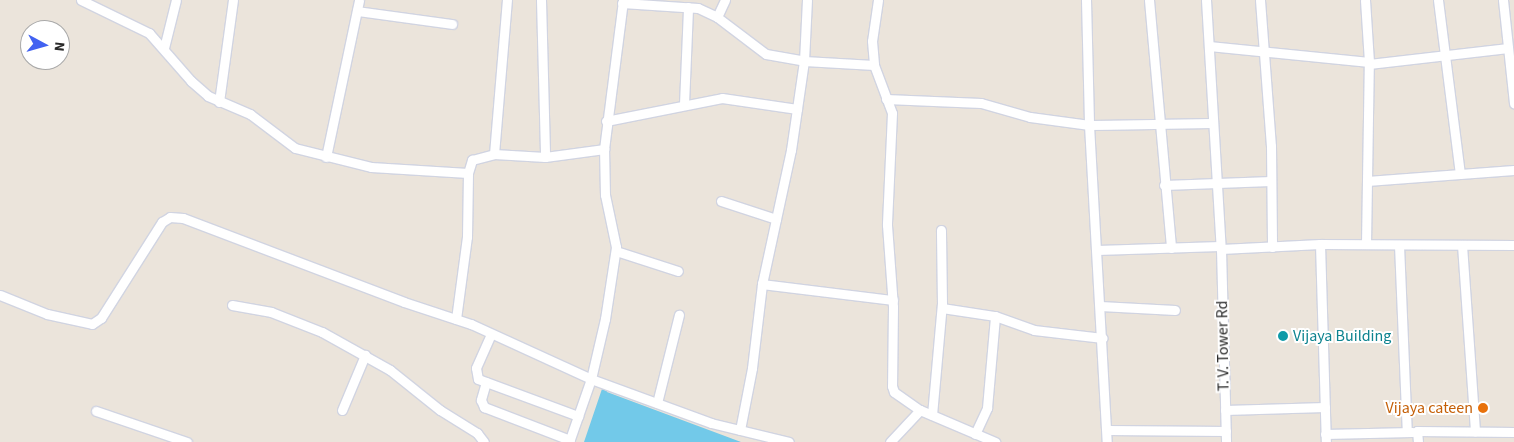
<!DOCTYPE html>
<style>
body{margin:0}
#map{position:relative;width:1514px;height:442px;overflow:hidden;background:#ebe4db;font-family:"Source Sans 3",sans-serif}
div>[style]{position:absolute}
.water>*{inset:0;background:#72c9e9}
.roads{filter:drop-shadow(1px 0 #d1d4e1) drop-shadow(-1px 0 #d1d4e1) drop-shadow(0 1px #d1d4e1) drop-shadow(0 -1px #d1d4e1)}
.street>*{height:9px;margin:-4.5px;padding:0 4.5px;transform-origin:4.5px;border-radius:4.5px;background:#fff}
.dots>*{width:14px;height:14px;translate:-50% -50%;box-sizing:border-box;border:2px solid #fff;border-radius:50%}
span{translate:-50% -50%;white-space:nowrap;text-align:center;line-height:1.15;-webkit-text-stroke:4px #fff;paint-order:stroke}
.culture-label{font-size:16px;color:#0d838f}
.left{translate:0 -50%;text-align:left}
.street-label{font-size:16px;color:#292929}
.food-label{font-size:16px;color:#c56008}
.right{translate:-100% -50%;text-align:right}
.north{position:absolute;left:20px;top:20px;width:50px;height:50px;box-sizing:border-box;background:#fff;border:1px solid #a9a9a9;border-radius:50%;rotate:96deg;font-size:14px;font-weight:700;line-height:20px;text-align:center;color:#292929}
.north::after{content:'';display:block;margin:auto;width:18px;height:22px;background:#4262f1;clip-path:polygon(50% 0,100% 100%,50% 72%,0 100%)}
</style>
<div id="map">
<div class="water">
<div style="clip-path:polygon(604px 383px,607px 392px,741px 442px,584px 442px)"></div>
</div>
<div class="roads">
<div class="street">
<div style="left:81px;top:0;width:76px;rotate:25.9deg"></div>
<div style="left:149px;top:33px;width:64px;rotate:48.8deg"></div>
<div style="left:191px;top:81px;width:23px;rotate:41deg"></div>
<div style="left:208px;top:96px;width:46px;rotate:23.2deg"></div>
<div style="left:250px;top:114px;width:56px;rotate:37.1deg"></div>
<div style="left:295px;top:148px;width:78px;rotate:14deg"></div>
<div style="left:371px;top:167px;width:97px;rotate:3.5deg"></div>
<div style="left:541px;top:0;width:157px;rotate:88.5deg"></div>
<div style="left:878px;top:0;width:41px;rotate:98.3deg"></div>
<div style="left:872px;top:41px;width:24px;rotate:85deg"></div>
<div style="left:874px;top:65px;width:51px;rotate:69.4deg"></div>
<div style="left:892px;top:113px;width:112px;rotate:92.6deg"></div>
<div style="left:887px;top:225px;width:82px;rotate:85.8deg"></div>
<div style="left:893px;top:307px;width:79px;rotate:90.7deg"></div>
<div style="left:892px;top:386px;width:6px;rotate:72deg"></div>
<div style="left:894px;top:392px;width:32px;rotate:35deg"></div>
<div style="left:920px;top:410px;width:82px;rotate:23.1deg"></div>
<div style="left:1086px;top:0;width:125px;rotate:88.6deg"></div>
<div style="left:1089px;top:125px;width:318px;rotate:86.8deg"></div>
<div style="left:1149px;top:0;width:249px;rotate:84.9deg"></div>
<div style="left:1206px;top:0;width:249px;rotate:86.6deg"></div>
<div style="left:1221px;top:249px;width:193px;rotate:88.5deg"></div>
<div style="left:1260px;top:0;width:146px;rotate:85.7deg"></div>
<div style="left:1271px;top:146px;width:101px;rotate:89.4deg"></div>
<div style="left:1438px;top:0;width:175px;rotate:82.8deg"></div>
<div style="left:1503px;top:0;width:104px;rotate:83.9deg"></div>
<div style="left:622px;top:3px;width:76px;rotate:3.8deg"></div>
<div style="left:698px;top:8px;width:21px;rotate:25deg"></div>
<div style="left:717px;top:17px;width:61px;rotate:37.1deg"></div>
<div style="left:766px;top:54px;width:39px;rotate:10deg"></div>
<div style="left:804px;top:61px;width:70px;rotate:3.3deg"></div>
<div style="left:357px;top:11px;width:96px;rotate:7.8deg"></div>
<div style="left:717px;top:17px;width:19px;rotate:-65deg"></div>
<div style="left:1209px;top:46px;width:161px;rotate:5.7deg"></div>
<div style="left:1369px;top:62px;width:62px;rotate:-93.7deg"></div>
<div style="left:164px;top:48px;width:49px;rotate:-76deg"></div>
<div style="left:1369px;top:64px;width:140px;rotate:-6.6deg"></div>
<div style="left:886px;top:99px;width:95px;rotate:2.4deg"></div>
<div style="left:981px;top:103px;width:51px;rotate:15.9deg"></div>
<div style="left:1030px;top:117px;width:60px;rotate:7.7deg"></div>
<div style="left:1089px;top:125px;width:122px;rotate:-0.9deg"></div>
<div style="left:219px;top:102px;width:103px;rotate:-82.2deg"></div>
<div style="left:684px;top:104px;width:97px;rotate:-87.6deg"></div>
<div style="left:606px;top:121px;width:118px;rotate:-11.2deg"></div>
<div style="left:722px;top:98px;width:76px;rotate:8.3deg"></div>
<div style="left:494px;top:154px;width:155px;rotate:-85.2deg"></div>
<div style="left:326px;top:157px;width:160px;rotate:-78.1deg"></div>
<div style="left:1367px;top:181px;width:147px;rotate:-4.3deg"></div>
<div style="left:1164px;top:185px;width:107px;rotate:-2.1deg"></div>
<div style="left:721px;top:201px;width:58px;rotate:18.1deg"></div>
<div style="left:1320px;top:244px;width:198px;rotate:88.3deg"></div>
<div style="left:1366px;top:244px;width:182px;rotate:-89.1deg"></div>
<div style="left:1399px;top:245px;width:187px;rotate:87.6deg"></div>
<div style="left:1462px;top:245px;width:187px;rotate:86deg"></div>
<div style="left:1221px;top:249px;width:99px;rotate:-2.9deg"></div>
<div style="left:1320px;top:244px;width:194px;rotate:0.3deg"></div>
<div style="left:1097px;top:250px;width:123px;rotate:-1.9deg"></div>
<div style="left:616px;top:251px;width:65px;rotate:17.9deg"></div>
<div style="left:762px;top:284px;width:132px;rotate:7deg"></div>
<div style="left:0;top:295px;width:51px;rotate:22deg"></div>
<div style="left:47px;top:314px;width:46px;rotate:12.5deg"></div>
<div style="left:92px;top:324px;width:11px;rotate:-34deg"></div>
<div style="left:101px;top:318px;width:114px;rotate:-57.6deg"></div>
<div style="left:162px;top:222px;width:9px;rotate:-32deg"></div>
<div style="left:170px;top:217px;width:13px;rotate:4deg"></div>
<div style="left:183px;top:218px;width:236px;rotate:20.8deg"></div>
<div style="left:404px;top:302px;width:71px;rotate:18.2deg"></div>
<div style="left:471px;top:324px;width:132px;rotate:24.6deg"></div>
<div style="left:591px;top:379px;width:128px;rotate:20.1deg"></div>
<div style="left:711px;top:423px;width:80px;rotate:13.7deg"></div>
<div style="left:232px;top:305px;width:40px;rotate:10deg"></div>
<div style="left:271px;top:312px;width:55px;rotate:21.4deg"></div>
<div style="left:322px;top:332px;width:78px;rotate:29.2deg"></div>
<div style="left:390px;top:370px;width:64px;rotate:38.7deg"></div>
<div style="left:440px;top:410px;width:44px;rotate:31.9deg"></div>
<div style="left:477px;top:433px;width:11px;rotate:52deg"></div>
<div style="left:1100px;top:306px;width:75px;rotate:3.1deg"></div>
<div style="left:942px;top:308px;width:54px;rotate:8.6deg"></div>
<div style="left:995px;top:316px;width:41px;rotate:19.7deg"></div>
<div style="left:1034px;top:330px;width:69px;rotate:6.6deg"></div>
<div style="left:456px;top:319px;width:83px;rotate:-82.4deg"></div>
<div style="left:467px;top:237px;width:64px;rotate:-89.1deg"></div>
<div style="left:468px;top:173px;width:14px;rotate:-73deg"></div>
<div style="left:472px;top:160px;width:23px;rotate:-15deg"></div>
<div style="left:494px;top:154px;width:51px;rotate:3.4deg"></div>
<div style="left:545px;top:157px;width:60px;rotate:-7.7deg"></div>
<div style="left:491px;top:334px;width:37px;rotate:114deg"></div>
<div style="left:476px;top:368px;width:11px;rotate:80deg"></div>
<div style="left:478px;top:379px;width:107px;rotate:20.3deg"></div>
<div style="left:486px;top:382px;width:19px;rotate:106deg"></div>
<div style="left:481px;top:400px;width:8px;rotate:67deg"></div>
<div style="left:484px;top:407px;width:92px;rotate:21deg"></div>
<div style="left:657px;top:403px;width:91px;rotate:-76deg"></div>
<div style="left:342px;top:410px;width:60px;rotate:-67.3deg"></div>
<div style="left:1225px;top:410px;width:100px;rotate:-1.7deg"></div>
<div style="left:96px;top:411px;width:96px;rotate:18.8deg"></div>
<div style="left:932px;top:415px;width:111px;rotate:-84.9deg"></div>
<div style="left:942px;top:304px;width:74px;rotate:-90.8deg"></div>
<div style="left:740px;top:430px;width:63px;rotate:-79deg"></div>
<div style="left:752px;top:368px;width:85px;rotate:-83.2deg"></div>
<div style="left:762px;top:284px;width:137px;rotate:-77.8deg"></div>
<div style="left:791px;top:150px;width:90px;rotate:-81.7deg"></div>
<div style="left:804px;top:61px;width:61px;rotate:-87.2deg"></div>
<div style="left:1107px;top:430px;width:119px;rotate:0.5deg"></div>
<div style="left:975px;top:434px;width:29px;rotate:-65deg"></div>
<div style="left:987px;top:408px;width:92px;rotate:-85deg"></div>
<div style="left:1325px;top:434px;width:87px;rotate:-1.3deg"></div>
<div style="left:569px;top:442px;width:67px;rotate:-70.8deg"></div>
<div style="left:591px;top:379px;width:62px;rotate:-76.9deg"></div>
<div style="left:605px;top:319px;width:73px;rotate:-81.3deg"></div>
<div style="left:616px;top:247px;width:53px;rotate:-101.9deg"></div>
<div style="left:605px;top:195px;width:46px;rotate:-91.2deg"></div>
<div style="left:604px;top:149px;width:150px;rotate:-82.7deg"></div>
<div style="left:890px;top:442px;width:44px;rotate:-46.8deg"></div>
<div style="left:1418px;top:442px;width:11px;rotate:-95deg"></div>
<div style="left:1417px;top:431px;width:97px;rotate:0.6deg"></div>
</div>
</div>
<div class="dots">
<div style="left:1283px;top:336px;background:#0f9aa8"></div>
<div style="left:1483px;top:408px;background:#e8710a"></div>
</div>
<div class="culture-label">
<span class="left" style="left:1293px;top:336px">Vijaya Building</span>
</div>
<div class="street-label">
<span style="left:1223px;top:346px;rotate:-91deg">T. V. Tower Rd</span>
</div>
<div class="food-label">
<span class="right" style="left:1473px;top:408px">Vijaya cateen</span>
</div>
<div class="north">N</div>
</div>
